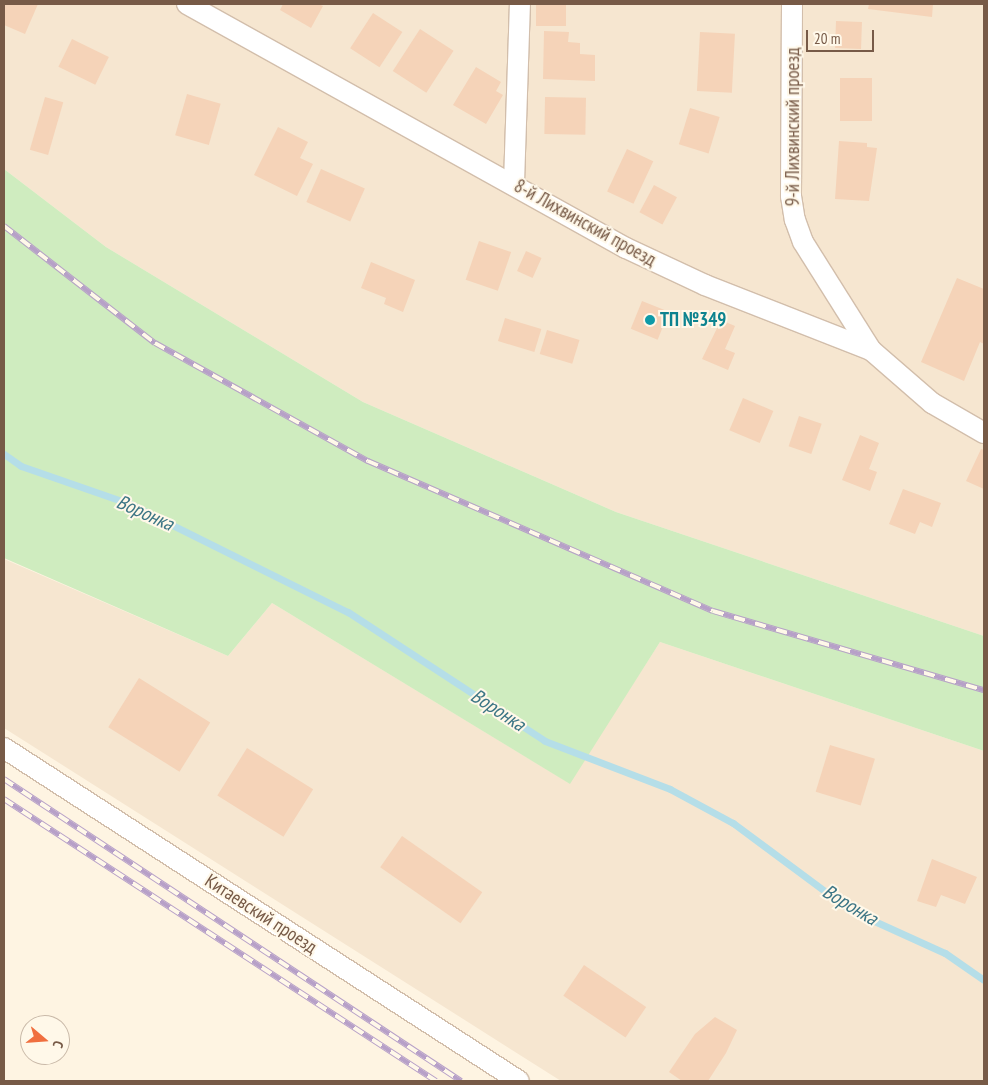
<!DOCTYPE html>
<meta charset="utf-8">
<style>
body{margin:0}
#map{position:relative;width:988px;height:1085px;overflow:hidden;background:#fef4e2;font-family:"PT Sans Narrow",sans-serif}
div>[style]{position:absolute}
.residential>*{inset:0;background:#f6e6d0}
.green>*{inset:0;background:#cfecbf}
.stream>*{height:7px;margin:-3.5px;padding:0 3.5px;transform-origin:3.5px;border-radius:3.5px;background:#b5dee8}
.building>*{inset:0;background:#f5d3b8;transform-origin:0 0}
.roads{filter:drop-shadow(1px 0 #d2beab) drop-shadow(-1px 0 #d2beab) drop-shadow(0 1px #d2beab) drop-shadow(0 -1px #d2beab)}
.street>*{height:20px;margin:-10px;padding:0 10px;transform-origin:10px;border-radius:10px;background:#fff}
.rail>*{height:5.5px;margin-top:-2.75px;transform-origin:0;background:repeating-linear-gradient(90deg,#fff8e9 0 11px,#b7a0c8 0 22px);box-sizing:border-box;border-block:1px solid #b7a0c8}
.dots>*{width:14px;height:14px;translate:-50% -50%;box-sizing:border-box;border:2px solid #fff8e9;border-radius:50%}
span{translate:-50% -50%;white-space:nowrap;text-align:center;line-height:1.15;-webkit-text-stroke:4px #fff8e9;paint-order:stroke}
.street-label{font-size:19px;color:#775a47}
.culture-label{font-size:19px;color:#0d838f;font-weight:700}
.left{translate:0 -50%;text-align:left}
.water-label{font-size:20px;color:#3c7585;font-style:italic}
.frame{position:absolute;inset:0;border:5px solid #775a47;pointer-events:none}
.north{position:absolute;left:20px;top:1015px;width:50px;height:50px;box-sizing:border-box;background:#fff8e9;border:1px solid #c9b9a8;border-radius:50%;rotate:108deg;font-size:14px;font-weight:700;line-height:20px;text-align:center;color:#775a47}
.north::after{content:'';display:block;margin:auto;width:18px;height:22px;background:#f06f3f;clip-path:polygon(50% 0,100% 100%,50% 72%,0 100%)}
.scale{position:absolute;left:806px;top:30px;width:68px;height:22px;box-sizing:border-box;border:2px solid #775a47;border-top:0;padding-left:6px;font-size:15px;line-height:18px;white-space:nowrap;color:#775a47;-webkit-text-stroke:4px #fff8e9;paint-order:stroke}
</style>
<div id="map">
<div class="residential">
<div style="clip-path:polygon(4px 4px,984px 4px,984px 636px,616px 512px,363px 402px,106px 247px,4px 169px)"></div>
<div style="clip-path:polygon(4px 559px,228px 656px,272px 603px,569px 783px,660px 642px,984px 751px,984px 1081px,561px 1081px,4px 728px)"></div>
</div>
<div class="green">
<div style="clip-path:polygon(4px 169px,106px 247px,363px 402px,616px 512px,984px 636px,984px 751px,660px 642px,570px 784px,272px 603px,228px 656px,4px 558px)"></div>
</div>
<div class="stream">
<div style="left:4px;top:454px;width:21px;rotate:35deg"></div>
<div style="left:21px;top:466px;width:115px;rotate:19.2deg"></div>
<div style="left:130px;top:504px;width:243px;rotate:26.4deg"></div>
<div style="left:348px;top:612px;width:235px;rotate:33.2deg"></div>
<div style="left:545px;top:741px;width:134px;rotate:21deg"></div>
<div style="left:670px;top:789px;width:72px;rotate:28.4deg"></div>
<div style="left:733px;top:823px;width:146px;rotate:36.6deg"></div>
<div style="left:850px;top:910px;width:104px;rotate:24.4deg"></div>
<div style="left:945px;top:953px;width:47px;rotate:34.7deg"></div>
</div>
<div class="building">
<div style="clip-path:polygon(4px 4px,38px 4px,25px 34px,4px 25px)"></div>
<div style="clip-path:polygon(283px 4px,318px 4px,323px 6px,311px 28px,280px 10px)"></div>
<div style="left:536px;top:4px;width:30px;height:22px"></div>
<div style="clip-path:polygon(869px 4px,933px 4px,932px 17px,868px 9px)"></div>
<div style="left:373px;top:13px;width:35px;height:42px;rotate:33deg"></div>
<div style="left:836px;top:21px;width:26px;height:27px;rotate:2deg"></div>
<div style="left:420px;top:29px;width:40px;height:50px;rotate:33deg"></div>
<div style="clip-path:polygon(544px 31px,569px 32px,568px 42px,580px 43px,580px 54px,595px 55px,595px 81px,543px 79px)"></div>
<div style="left:700px;top:32px;width:35px;height:59px;rotate:3deg"></div>
<div style="left:72px;top:39px;width:41px;height:31px;rotate:26deg"></div>
<div style="clip-path:polygon(476px 67px,501px 82px,496px 91px,503px 95px,486px 124px,453px 105px)"></div>
<div style="left:840px;top:78px;width:32px;height:43px"></div>
<div style="left:187px;top:94px;width:35px;height:43px;rotate:16deg"></div>
<div style="left:45px;top:97px;width:19px;height:55px;rotate:16deg"></div>
<div style="left:545px;top:97px;width:41px;height:37px;rotate:1deg"></div>
<div style="left:690px;top:108px;width:31px;height:38px;rotate:17deg"></div>
<div style="clip-path:polygon(278px 127px,308px 142px,300px 158px,313px 164px,297px 196px,254px 175px)"></div>
<div style="clip-path:polygon(839px 141px,867px 143px,867px 147px,877px 148px,869px 201px,835px 199px)"></div>
<div style="left:627px;top:149px;width:29px;height:47px;rotate:25deg"></div>
<div style="left:321px;top:169px;width:48px;height:36px;rotate:24deg"></div>
<div style="left:654px;top:185px;width:26px;height:31px;rotate:28deg"></div>
<div style="left:479px;top:241px;width:34px;height:41px;rotate:19deg"></div>
<div style="left:526px;top:251px;width:17px;height:22px;rotate:24deg"></div>
<div style="clip-path:polygon(371px 262px,415px 280px,403px 312px,384px 304px,386px 298px,361px 288px)"></div>
<div style="clip-path:polygon(957px 278px,984px 289px,984px 344px,980px 342px,964px 381px,921px 362px)"></div>
<div style="left:642px;top:301px;width:29px;height:30px;rotate:22deg"></div>
<div style="left:505px;top:318px;width:38px;height:24px;rotate:17deg"></div>
<div style="clip-path:polygon(721px 320px,735px 326px,725px 349px,735px 353px,728px 370px,702px 359px)"></div>
<div style="left:547px;top:330px;width:34px;height:25px;rotate:17deg"></div>
<div style="left:743px;top:398px;width:33px;height:35px;rotate:23deg"></div>
<div style="left:799px;top:416px;width:24px;height:32px;rotate:19deg"></div>
<div style="clip-path:polygon(860px 435px,879px 443px,869px 469px,877px 472px,870px 491px,842px 480px)"></div>
<div style="clip-path:polygon(981px 449px,984px 450px,984px 489px,966px 481px)"></div>
<div style="clip-path:polygon(903px 489px,941px 503px,932px 527px,920px 522px,915px 534px,889px 524px)"></div>
<div style="left:139px;top:678px;width:84px;height:58px;rotate:32deg"></div>
<div style="left:830px;top:745px;width:47px;height:49px;rotate:17deg"></div>
<div style="left:247px;top:748px;width:78px;height:56px;rotate:32deg"></div>
<div style="left:402px;top:836px;width:98px;height:38px;rotate:35deg"></div>
<div style="clip-path:polygon(932px 859px,977px 877px,965px 904px,941px 895px,936px 907px,917px 901px)"></div>
<div style="left:584px;top:965px;width:75px;height:37px;rotate:34deg"></div>
<div style="clip-path:polygon(715px 1017px,737px 1030px,726px 1053px,708px 1081px,682px 1081px,669px 1072px,695px 1034px)"></div>
</div>
<div class="roads">
<div class="street">
<div style="left:187px;top:4px;width:502px;rotate:29.07deg"></div>
<div style="left:626px;top:248px;width:87px;rotate:25.1deg"></div>
<div style="left:705px;top:285px;width:178px;rotate:21.4deg"></div>
<div style="left:871px;top:350px;width:81px;rotate:41deg"></div>
<div style="left:932px;top:403px;width:60px;rotate:30deg"></div>
<div style="left:792px;top:4px;width:192px;rotate:90.3deg"></div>
<div style="left:791px;top:196px;width:24px;rotate:81deg"></div>
<div style="left:795px;top:220px;width:23px;rotate:70deg"></div>
<div style="left:803px;top:242px;width:128px;rotate:57.8deg"></div>
<div style="left:514px;top:183px;width:179px;rotate:-88.1deg"></div>
<div style="left:4px;top:748px;width:613px;rotate:32.89deg"></div>
</div>
</div>
<div class="rail">
<div style="left:4px;top:226px;width:191px;rotate:37.8deg"></div>
<div style="left:155px;top:343px;width:244px;rotate:29deg"></div>
<div style="left:368px;top:461px;width:376px;rotate:23.5deg"></div>
<div style="left:713px;top:611px;width:282px;rotate:16.3deg"></div>
<div style="left:4px;top:779px;width:548px;rotate:33.46deg"></div>
<div style="left:4px;top:799px;width:516px;rotate:33.14deg"></div>
</div>
<div class="dots">
<div style="left:650px;top:320px;background:#0f9aa8"></div>
</div>
<div class="street-label">
<span style="left:793px;top:127px;rotate:-90deg">9-й Лихвинский проезд</span>
<span style="left:585px;top:223px;rotate:29deg">8-й Лихвинский проезд</span>
<span style="left:261px;top:914px;rotate:33deg">Китаевский проезд</span>
</div>
<div class="culture-label">
<span class="left" style="left:660px;top:320px">ТП №349</span>
</div>
<div class="water-label">
<span style="left:145px;top:513px;rotate:24deg">Воронка</span>
<span style="left:498px;top:710px;rotate:33deg">Воронка</span>
<span style="left:850px;top:905px;rotate:31deg">Воронка</span>
</div>
<div class="frame"></div>
<div class="north">С</div>
<div class="scale">20 m</div>
</div>
